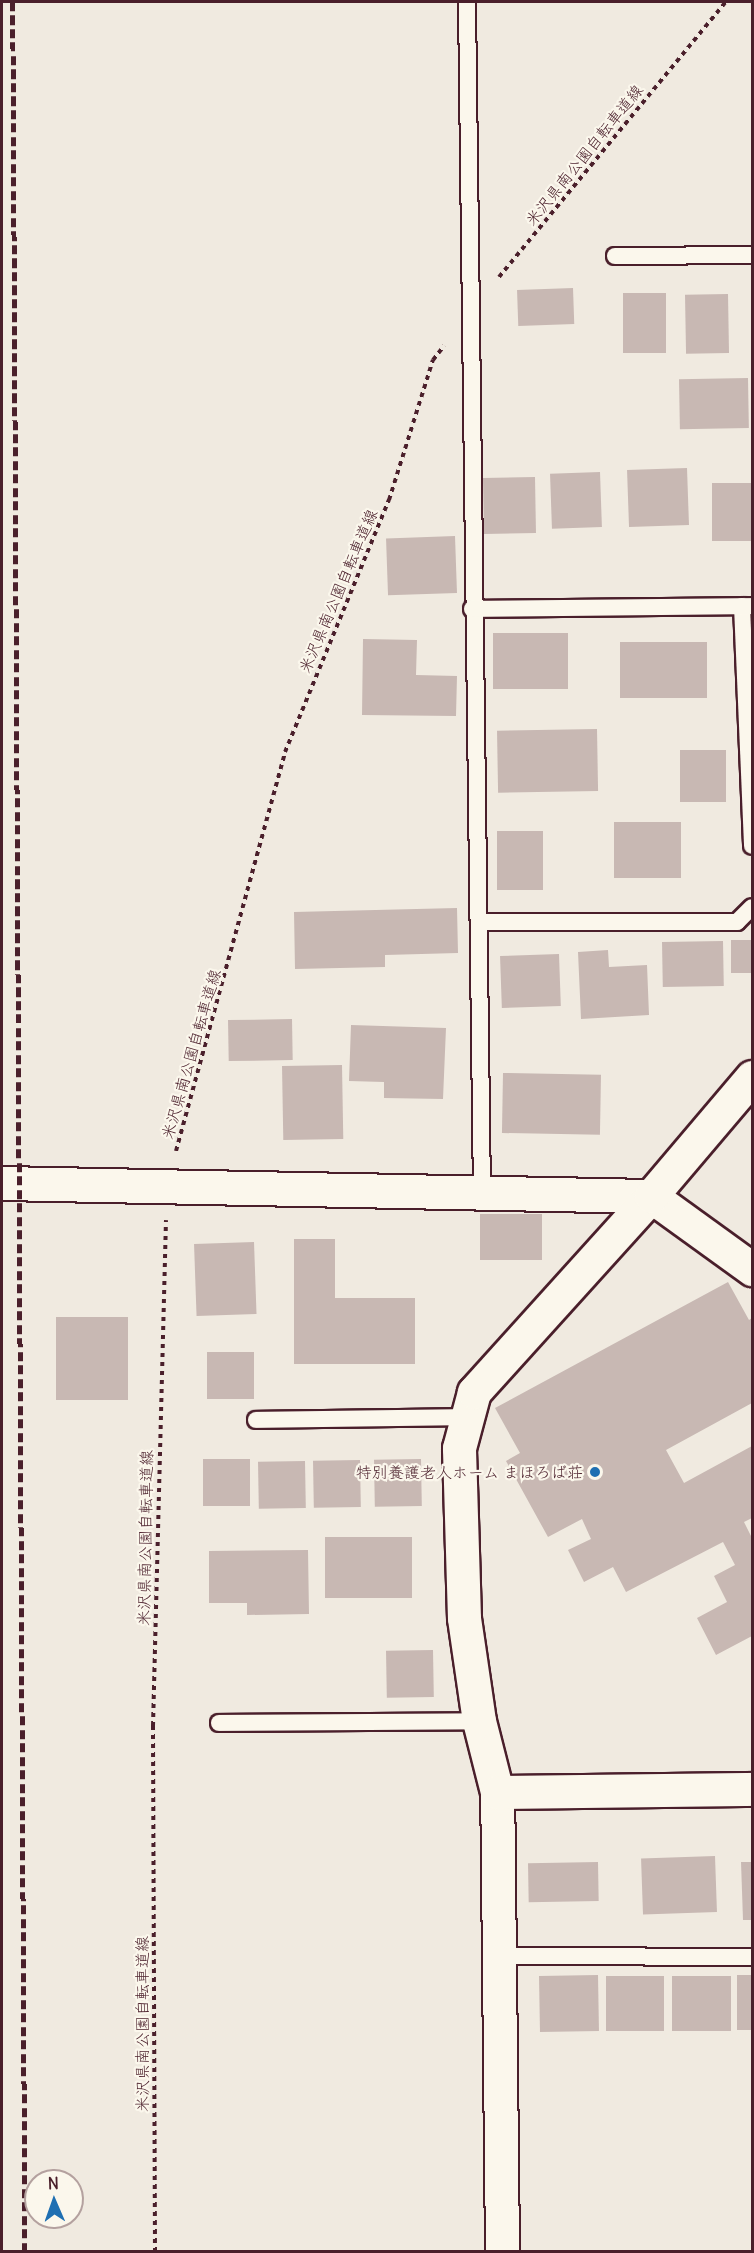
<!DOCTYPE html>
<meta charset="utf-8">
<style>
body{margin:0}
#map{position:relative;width:754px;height:2253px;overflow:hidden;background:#f0eae0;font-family:Delius,"Klee One",sans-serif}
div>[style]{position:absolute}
.building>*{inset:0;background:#c8b8b3;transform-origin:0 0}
.path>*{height:4px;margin-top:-2px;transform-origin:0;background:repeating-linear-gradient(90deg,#4a1f2b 0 4.5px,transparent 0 9px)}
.roads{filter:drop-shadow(2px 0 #4a1f2b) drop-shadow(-2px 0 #4a1f2b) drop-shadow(0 2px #4a1f2b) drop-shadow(0 -2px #4a1f2b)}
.service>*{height:16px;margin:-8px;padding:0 8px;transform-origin:8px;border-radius:8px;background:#fbf7ec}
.minor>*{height:33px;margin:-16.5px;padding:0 16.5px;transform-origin:16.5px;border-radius:16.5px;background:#fbf7ec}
.tertiary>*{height:33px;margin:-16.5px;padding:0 16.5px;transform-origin:16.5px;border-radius:16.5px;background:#fbf7ec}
.rail>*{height:4.5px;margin-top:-2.25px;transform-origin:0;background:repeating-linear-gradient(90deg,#4a1f2b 0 9px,transparent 0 13.5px)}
.dots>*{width:16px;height:16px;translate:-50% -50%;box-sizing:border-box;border:3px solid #fbf7ec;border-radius:50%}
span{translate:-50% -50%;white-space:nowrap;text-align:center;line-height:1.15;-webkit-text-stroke:4.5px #fbf7ec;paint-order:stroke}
.street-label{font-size:16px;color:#4a1f2b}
.poi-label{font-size:16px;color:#4a1f2b}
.right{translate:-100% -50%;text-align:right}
.frame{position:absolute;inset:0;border:3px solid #4a1f2b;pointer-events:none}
.north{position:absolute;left:24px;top:2169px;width:60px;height:60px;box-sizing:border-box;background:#fbf7ec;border:2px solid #b4a19f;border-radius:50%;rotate:358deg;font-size:16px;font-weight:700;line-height:24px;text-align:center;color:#4a1f2b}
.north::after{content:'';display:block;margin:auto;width:21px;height:27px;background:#1f6fb2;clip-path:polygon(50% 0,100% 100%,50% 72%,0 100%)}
</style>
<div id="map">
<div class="building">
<div style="left:573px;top:288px;width:36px;height:56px;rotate:88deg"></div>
<div style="left:666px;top:293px;width:60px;height:43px;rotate:90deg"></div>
<div style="left:728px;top:294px;width:59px;height:43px;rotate:89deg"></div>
<div style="left:748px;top:378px;width:50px;height:69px;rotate:89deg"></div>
<div style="left:687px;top:468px;width:57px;height:60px;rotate:88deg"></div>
<div style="left:600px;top:472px;width:55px;height:50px;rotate:88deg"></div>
<div style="left:535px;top:477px;width:56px;height:52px;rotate:89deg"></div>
<div style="left:712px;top:483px;width:40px;height:58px"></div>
<div style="left:455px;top:536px;width:57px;height:69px;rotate:88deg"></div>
<div style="left:493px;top:633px;width:75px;height:56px"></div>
<div style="clip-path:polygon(363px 639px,417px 640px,416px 675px,457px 676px,456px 716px,362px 715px)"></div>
<div style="left:620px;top:642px;width:87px;height:56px"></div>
<div style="left:597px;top:729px;width:62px;height:100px;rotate:89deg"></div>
<div style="left:680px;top:750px;width:46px;height:52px"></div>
<div style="left:614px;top:822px;width:67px;height:56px"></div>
<div style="left:497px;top:831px;width:46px;height:59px"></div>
<div style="clip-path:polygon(457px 908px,458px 953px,385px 955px,385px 967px,295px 969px,294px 912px)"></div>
<div style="left:731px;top:940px;width:21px;height:33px"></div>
<div style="left:723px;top:941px;width:45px;height:61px;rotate:89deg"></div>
<div style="clip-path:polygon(608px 950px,609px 967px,647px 965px,649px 1015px,581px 1019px,578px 952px)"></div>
<div style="left:559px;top:954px;width:52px;height:59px;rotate:88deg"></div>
<div style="left:292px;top:1019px;width:41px;height:64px;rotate:89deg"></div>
<div style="clip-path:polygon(351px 1025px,446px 1028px,443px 1099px,384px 1098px,384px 1082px,349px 1081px)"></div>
<div style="left:342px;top:1065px;width:74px;height:60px;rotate:89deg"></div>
<div style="left:503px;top:1073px;width:98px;height:60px;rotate:1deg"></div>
<div style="left:480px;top:1214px;width:62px;height:46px"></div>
<div style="clip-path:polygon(294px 1239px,335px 1239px,335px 1298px,415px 1298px,415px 1364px,294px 1364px)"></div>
<div style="left:254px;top:1242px;width:72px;height:60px;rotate:88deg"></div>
<div style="clip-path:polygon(728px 1282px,749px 1320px,752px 1318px,752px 1403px,666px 1450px,684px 1483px,752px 1446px,752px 1518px,744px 1522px,752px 1538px,752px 1636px,716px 1655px,697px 1618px,727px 1602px,714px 1576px,735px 1565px,723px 1542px,626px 1592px,613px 1567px,584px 1582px,568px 1550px,591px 1539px,582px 1519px,548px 1537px,506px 1461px,520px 1453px,495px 1408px)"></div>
<div style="left:128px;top:1317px;width:83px;height:72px;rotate:90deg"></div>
<div style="left:207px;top:1352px;width:47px;height:47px"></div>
<div style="left:250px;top:1459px;width:47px;height:47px;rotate:90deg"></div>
<div style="left:421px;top:1459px;width:47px;height:47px;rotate:89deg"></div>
<div style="left:360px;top:1460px;width:47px;height:47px;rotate:89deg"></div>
<div style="left:305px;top:1461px;width:47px;height:47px;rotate:89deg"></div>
<div style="left:412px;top:1537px;width:61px;height:87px;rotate:90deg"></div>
<div style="clip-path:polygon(308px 1550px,309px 1614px,247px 1615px,247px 1603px,209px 1603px,209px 1551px)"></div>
<div style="left:433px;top:1650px;width:47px;height:47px;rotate:89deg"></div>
<div style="left:715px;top:1856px;width:56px;height:74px;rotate:88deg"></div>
<div style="left:598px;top:1862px;width:39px;height:70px;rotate:89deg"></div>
<div style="clip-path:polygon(741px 1862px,752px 1862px,752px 1920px,743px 1920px)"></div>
<div style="left:598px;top:1975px;width:56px;height:59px;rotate:89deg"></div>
<div style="left:737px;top:1975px;width:15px;height:55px"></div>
<div style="left:606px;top:1976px;width:58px;height:55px"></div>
<div style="left:672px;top:1976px;width:59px;height:55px"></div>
</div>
<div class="path">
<div style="left:499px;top:277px;width:357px;rotate:-50.5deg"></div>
<div style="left:176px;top:1151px;width:414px;rotate:-74.7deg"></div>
<div style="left:285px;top:752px;width:273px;rotate:-67.6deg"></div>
<div style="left:389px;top:500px;width:147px;rotate:-72.6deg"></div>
<div style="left:433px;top:360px;width:18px;rotate:-52deg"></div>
<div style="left:155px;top:2252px;width:526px;rotate:-90.22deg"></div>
<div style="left:153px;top:1726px;width:506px;rotate:-88.53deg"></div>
</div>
<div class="roads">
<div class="service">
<div style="left:467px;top:2px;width:1190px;rotate:89.28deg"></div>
<div style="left:615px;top:256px;width:137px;rotate:-0.4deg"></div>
<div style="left:742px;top:606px;width:240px;rotate:87.6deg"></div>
<div style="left:472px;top:609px;width:280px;rotate:-0.6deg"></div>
<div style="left:479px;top:922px;width:258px"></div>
<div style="left:737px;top:922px;width:21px;rotate:-45deg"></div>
<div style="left:256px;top:1420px;width:209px;rotate:-0.8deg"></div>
<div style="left:219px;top:1723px;width:260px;rotate:-0.4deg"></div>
<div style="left:499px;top:1956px;width:253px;rotate:0.2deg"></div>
</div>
<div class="minor">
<div style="left:2px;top:1183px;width:649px;rotate:1.15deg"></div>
<div style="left:651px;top:1196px;width:125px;rotate:35.9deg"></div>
<div style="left:497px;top:1792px;width:73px;rotate:-104.2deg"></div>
<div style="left:479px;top:1721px;width:104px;rotate:-98.3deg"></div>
<div style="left:464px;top:1618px;width:170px;rotate:-91.7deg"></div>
<div style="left:459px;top:1448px;width:58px;rotate:-75deg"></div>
<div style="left:474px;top:1392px;width:264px;rotate:-47.9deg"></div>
<div style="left:651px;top:1196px;width:156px;rotate:-49.7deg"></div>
</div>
<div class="tertiary">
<div style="left:502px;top:2252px;width:460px;rotate:-90.6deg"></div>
<div style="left:497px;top:1792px;width:255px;rotate:-0.7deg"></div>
</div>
</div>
<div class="rail">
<div style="left:13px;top:2px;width:2250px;rotate:89.69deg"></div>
</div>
<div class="dots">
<div style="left:595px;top:1472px;background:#1f6fb2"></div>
</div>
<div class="street-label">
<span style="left:584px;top:155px;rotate:-51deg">米沢県南公園自転車道線</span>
<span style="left:338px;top:591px;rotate:-67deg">米沢県南公園自転車道線</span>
<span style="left:191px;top:1054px;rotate:-74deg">米沢県南公園自転車道線</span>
<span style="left:145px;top:1538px;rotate:-89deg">米沢県南公園自転車道線</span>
<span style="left:142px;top:2024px;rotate:-90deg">米沢県南公園自転車道線</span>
</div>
<div class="poi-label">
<span class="right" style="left:583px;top:1472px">特別養護老人ホーム まほろば荘</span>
</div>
<div class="frame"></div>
<div class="north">N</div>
</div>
